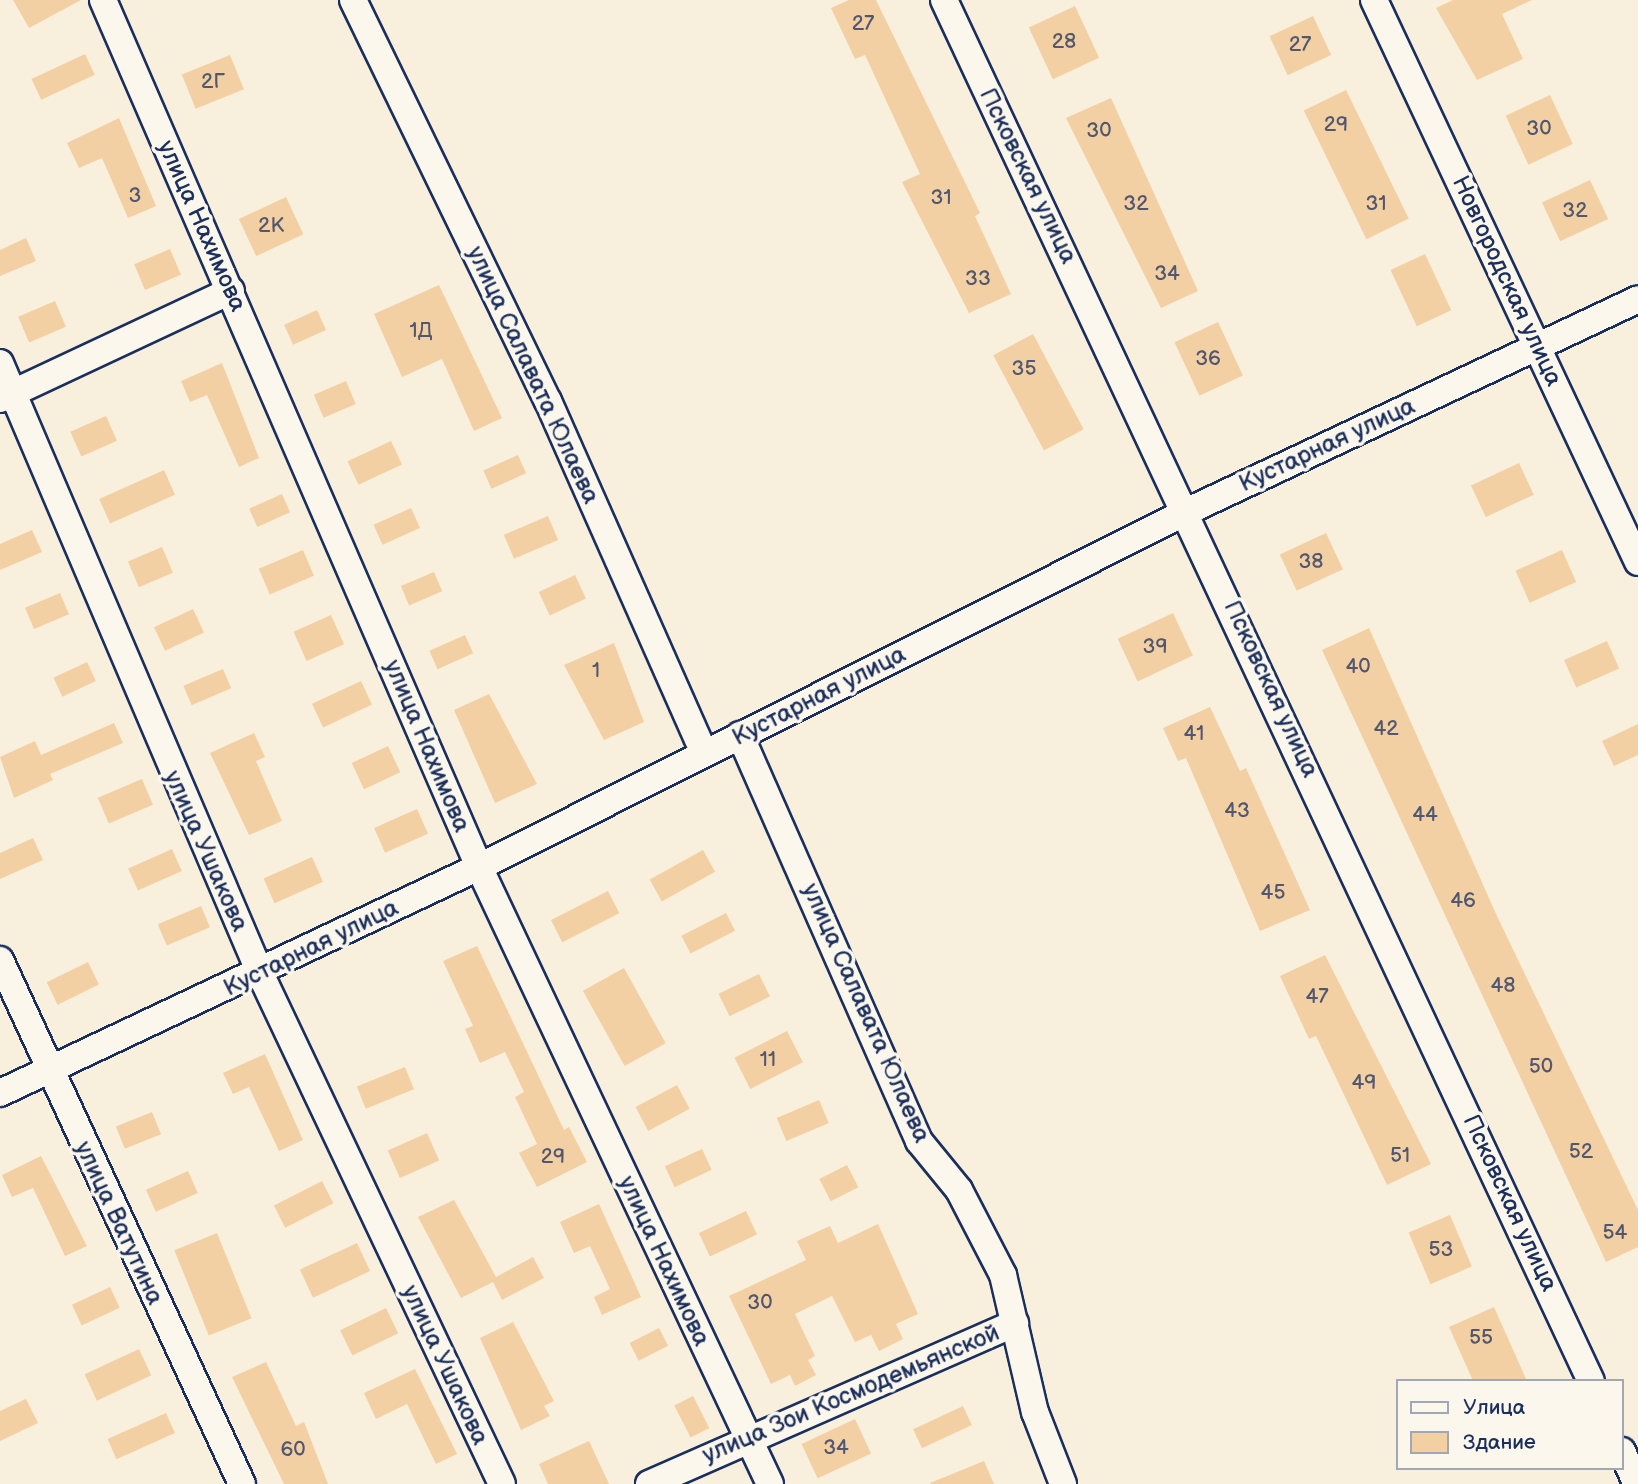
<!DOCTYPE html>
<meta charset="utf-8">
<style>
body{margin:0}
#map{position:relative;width:1638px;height:1484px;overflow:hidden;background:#f9efdd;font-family:"Balsamiq Sans",sans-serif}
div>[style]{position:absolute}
.building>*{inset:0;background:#f3d0a3;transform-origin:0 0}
.roads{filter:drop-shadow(2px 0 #1b2f5e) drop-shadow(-2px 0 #1b2f5e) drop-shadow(0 2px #1b2f5e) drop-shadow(0 -2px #1b2f5e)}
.minor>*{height:26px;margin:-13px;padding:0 13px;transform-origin:13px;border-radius:13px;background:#fbf7ec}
span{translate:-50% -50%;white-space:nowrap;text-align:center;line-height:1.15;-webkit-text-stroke:7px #fbf7ec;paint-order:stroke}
.number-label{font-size:21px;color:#51576f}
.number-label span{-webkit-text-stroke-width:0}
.street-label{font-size:24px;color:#1b2f5e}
.legend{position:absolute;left:1396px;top:1379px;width:228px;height:91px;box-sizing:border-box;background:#fbf7ec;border:2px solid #a1a7b3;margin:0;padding:9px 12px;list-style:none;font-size:21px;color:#1b2f5e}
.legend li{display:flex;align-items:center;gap:14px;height:35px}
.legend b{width:35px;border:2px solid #a1a7b3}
</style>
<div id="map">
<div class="building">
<div style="clip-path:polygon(13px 0,81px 0,29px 28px)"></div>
<div style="clip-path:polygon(849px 0,876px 0,980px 213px,975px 216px,1011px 294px,969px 313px,902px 182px,920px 174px,865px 55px,855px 59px,831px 8px)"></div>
<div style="clip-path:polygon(1453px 0,1532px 0,1502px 14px,1523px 59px,1477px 80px,1436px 8px)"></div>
<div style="left:1075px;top:6px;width:57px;height:51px;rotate:65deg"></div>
<div style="left:1313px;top:16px;width:43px;height:48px;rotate:65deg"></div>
<div style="left:85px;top:54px;width:23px;height:59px;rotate:65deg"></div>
<div style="left:230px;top:55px;width:37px;height:52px;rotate:68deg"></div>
<div style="left:1346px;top:90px;width:143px;height:47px;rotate:64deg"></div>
<div style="left:1550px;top:95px;width:54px;height:49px;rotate:65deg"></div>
<div style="clip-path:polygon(1111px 98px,1198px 291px,1161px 308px,1066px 118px)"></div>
<div style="clip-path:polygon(119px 118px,156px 206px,128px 218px,102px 158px,79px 168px,67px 143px)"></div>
<div style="left:1590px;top:180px;width:43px;height:53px;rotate:65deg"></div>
<div style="left:286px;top:197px;width:41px;height:52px;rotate:65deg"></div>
<div style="clip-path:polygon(26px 238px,36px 261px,0 276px,0 250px)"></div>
<div style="left:170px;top:249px;width:28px;height:39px;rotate:67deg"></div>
<div style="left:1425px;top:254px;width:62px;height:38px;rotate:65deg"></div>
<div style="clip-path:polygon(439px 285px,502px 418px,474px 431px,442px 359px,402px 377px,374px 314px)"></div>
<div style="left:55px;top:301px;width:28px;height:40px;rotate:67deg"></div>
<div style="left:317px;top:310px;width:22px;height:36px;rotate:66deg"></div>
<div style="left:1218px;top:322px;width:59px;height:48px;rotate:65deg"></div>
<div style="left:1033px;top:334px;width:108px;height:45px;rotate:62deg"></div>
<div style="clip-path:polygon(222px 363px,259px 458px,239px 467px,207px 395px,190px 402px,181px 381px)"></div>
<div style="left:346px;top:381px;width:25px;height:35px;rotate:67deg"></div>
<div style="left:106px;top:416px;width:27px;height:39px;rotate:66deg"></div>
<div style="left:391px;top:441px;width:26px;height:48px;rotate:65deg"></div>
<div style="left:518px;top:455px;width:20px;height:38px;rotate:66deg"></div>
<div style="left:1519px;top:463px;width:35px;height:53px;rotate:65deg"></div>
<div style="left:164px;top:470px;width:27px;height:71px;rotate:66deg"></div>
<div style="left:282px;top:494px;width:20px;height:36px;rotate:66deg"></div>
<div style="left:411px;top:508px;width:22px;height:41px;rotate:66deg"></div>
<div style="left:548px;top:516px;width:26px;height:48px;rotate:67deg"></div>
<div style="clip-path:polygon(32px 530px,42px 552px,0 570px,0 544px)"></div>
<div style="left:1326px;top:533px;width:40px;height:51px;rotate:65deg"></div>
<div style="left:162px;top:547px;width:28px;height:37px;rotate:67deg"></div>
<div style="left:303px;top:550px;width:28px;height:48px;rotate:67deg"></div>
<div style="left:1562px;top:550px;width:35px;height:51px;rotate:66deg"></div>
<div style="left:434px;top:572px;width:21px;height:36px;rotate:67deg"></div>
<div style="left:575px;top:575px;width:26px;height:40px;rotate:65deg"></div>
<div style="left:60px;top:593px;width:23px;height:38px;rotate:67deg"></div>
<div style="left:193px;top:609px;width:26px;height:43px;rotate:65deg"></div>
<div style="left:1173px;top:613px;width:47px;height:61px;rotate:65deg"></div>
<div style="left:331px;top:615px;width:32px;height:41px;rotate:66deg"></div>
<div style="clip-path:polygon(1369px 628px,1497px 916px,1638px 1210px,1638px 1247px,1606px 1262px,1322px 650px)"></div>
<div style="left:465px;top:635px;width:20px;height:39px;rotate:66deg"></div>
<div style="left:1607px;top:641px;width:30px;height:47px;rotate:66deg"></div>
<div style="clip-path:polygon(614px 643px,644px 722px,604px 740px,564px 665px)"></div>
<div style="left:87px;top:662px;width:21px;height:37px;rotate:65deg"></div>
<div style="left:223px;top:669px;width:21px;height:43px;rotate:67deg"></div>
<div style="left:361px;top:681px;width:26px;height:54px;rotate:65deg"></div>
<div style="clip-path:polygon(489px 694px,537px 784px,495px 803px,454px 710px)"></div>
<div style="clip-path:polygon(1210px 707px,1240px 771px,1246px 768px,1310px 910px,1260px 931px,1186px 758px,1178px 761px,1163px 728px)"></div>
<div style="clip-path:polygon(114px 723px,123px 743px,50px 774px,53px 780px,14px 798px,0 757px,35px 741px,41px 755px)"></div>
<div style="clip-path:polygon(1638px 724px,1638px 755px,1614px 766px,1602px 741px)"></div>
<div style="clip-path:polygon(254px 733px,265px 757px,256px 761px,282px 821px,249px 835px,210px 753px)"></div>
<div style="left:388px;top:746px;width:29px;height:40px;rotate:65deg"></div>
<div style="left:142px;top:779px;width:28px;height:48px;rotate:67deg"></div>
<div style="left:417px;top:809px;width:27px;height:47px;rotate:66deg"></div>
<div style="clip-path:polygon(33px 838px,43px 860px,0 879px,0 853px)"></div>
<div style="left:172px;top:849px;width:24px;height:48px;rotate:66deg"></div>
<div style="left:703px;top:850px;width:25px;height:61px;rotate:61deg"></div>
<div style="left:312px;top:857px;width:27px;height:53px;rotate:66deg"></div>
<div style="left:608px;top:891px;width:25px;height:64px;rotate:63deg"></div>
<div style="left:201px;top:906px;width:23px;height:47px;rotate:67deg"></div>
<div style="left:726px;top:913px;width:20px;height:50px;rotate:63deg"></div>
<div style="clip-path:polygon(477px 946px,564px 1130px,569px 1127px,587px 1162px,537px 1187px,519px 1153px,537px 1144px,515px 1097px,524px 1092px,505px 1052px,480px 1063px,465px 1029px,473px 1026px,443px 961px)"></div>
<div style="clip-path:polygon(1325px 955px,1431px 1164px,1387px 1185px,1316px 1036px,1309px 1039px,1280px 976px)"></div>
<div style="left:88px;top:962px;width:25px;height:46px;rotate:64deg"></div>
<div style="left:624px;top:968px;width:86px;height:47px;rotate:61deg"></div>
<div style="left:759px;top:974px;width:25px;height:45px;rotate:64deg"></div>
<div style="left:787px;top:1031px;width:35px;height:59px;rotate:63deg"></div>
<div style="clip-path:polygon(265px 1054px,303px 1140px,279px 1151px,249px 1087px,233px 1094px,223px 1073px)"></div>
<div style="left:405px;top:1067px;width:24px;height:52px;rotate:68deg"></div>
<div style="left:677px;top:1085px;width:27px;height:47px;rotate:62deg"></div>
<div style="left:819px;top:1100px;width:25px;height:46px;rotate:67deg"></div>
<div style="left:152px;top:1112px;width:24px;height:39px;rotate:68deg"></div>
<div style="left:427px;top:1133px;width:30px;height:43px;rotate:66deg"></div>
<div style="left:702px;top:1149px;width:23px;height:41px;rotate:65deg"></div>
<div style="clip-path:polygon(41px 1156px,87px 1246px,65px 1256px,33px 1188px,12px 1197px,2px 1175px)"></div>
<div style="left:847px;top:1165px;width:25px;height:31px;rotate:63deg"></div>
<div style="left:188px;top:1171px;width:24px;height:46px;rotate:66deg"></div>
<div style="left:322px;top:1181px;width:25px;height:54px;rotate:63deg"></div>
<div style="clip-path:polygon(454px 1200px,496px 1277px,533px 1257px,544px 1278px,502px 1300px,493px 1282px,461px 1298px,418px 1217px)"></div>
<div style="clip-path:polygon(599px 1204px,641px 1297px,602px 1315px,594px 1297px,610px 1289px,590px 1246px,574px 1253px,560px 1222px)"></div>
<div style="left:746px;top:1211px;width:26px;height:52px;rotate:65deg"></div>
<div style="left:1450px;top:1215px;width:56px;height:45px;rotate:67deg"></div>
<div style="clip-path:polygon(878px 1224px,918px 1314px,896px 1324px,903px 1339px,879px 1351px,871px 1335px,855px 1342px,832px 1296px,795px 1314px,815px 1356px,808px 1360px,816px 1375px,795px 1386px,790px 1375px,771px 1384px,729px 1296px,806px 1260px,797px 1241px,830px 1226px,838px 1243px)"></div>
<div style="left:217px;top:1233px;width:92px;height:46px;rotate:68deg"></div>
<div style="left:357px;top:1243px;width:31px;height:63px;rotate:65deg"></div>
<div style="left:110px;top:1287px;width:23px;height:42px;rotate:65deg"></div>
<div style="clip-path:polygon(1494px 1307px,1527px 1381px,1473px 1381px,1449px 1327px)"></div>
<div style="left:386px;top:1308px;width:28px;height:51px;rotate:64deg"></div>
<div style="clip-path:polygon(513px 1322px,554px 1401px,544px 1406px,550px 1416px,521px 1430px,480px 1338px)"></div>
<div style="left:659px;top:1328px;width:20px;height:33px;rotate:63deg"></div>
<div style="left:139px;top:1349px;width:29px;height:60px;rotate:65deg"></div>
<div style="clip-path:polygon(266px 1362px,296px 1426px,304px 1422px,328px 1484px,284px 1484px,232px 1377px)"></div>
<div style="clip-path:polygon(415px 1369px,457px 1454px,436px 1464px,407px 1404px,376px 1419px,364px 1393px)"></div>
<div style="left:693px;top:1396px;width:36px;height:21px;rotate:63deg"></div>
<div style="clip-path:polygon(26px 1399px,38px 1423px,0 1441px,0 1411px)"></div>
<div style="left:963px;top:1406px;width:21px;height:55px;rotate:65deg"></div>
<div style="left:166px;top:1413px;width:22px;height:64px;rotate:66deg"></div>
<div style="left:855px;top:1419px;width:38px;height:59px;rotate:65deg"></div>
<div style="clip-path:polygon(589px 1441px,609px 1484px,548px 1484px,539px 1464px)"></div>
<div style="clip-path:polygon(984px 1461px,994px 1484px,931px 1484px,930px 1483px)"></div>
</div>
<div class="roads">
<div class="minor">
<div style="left:103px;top:0;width:945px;rotate:66.55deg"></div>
<div style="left:479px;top:867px;width:682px;rotate:64.75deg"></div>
<div style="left:353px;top:0;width:446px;rotate:64.1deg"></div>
<div style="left:548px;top:401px;width:385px;rotate:66.1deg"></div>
<div style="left:944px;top:0;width:1525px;rotate:64.9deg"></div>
<div style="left:1374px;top:0;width:621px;rotate:64.84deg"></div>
<div style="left:0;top:363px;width:663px;rotate:66.91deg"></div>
<div style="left:260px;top:973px;width:565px;rotate:64.66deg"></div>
<div style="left:0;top:399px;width:255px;rotate:-25.1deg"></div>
<div style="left:740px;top:735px;width:444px;rotate:66.2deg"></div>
<div style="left:919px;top:1141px;width:63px;rotate:50.8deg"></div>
<div style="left:959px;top:1190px;width:96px;rotate:62.6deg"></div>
<div style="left:1003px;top:1275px;width:141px;rotate:76.9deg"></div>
<div style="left:1035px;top:1412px;width:77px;rotate:68.7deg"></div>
<div style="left:0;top:960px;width:577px;rotate:65.21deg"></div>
<div style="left:0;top:1093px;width:530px;rotate:-25.26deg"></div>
<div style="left:479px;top:867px;width:793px;rotate:-26.66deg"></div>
<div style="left:1188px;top:511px;width:497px;rotate:-25.2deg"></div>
<div style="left:1622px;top:1451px;width:36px;rotate:66deg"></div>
<div style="left:649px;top:1484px;width:400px;rotate:-23.7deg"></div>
</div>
</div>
<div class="number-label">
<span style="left:863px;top:24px">27</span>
<span style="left:1064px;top:42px">28</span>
<span style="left:1300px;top:45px">27</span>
<span style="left:213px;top:82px">2Г</span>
<span style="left:1336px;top:125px">29</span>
<span style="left:1539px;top:129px">30</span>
<span style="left:1099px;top:131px">30</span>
<span style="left:135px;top:196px">3</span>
<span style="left:941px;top:198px">31</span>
<span style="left:1136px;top:204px">32</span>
<span style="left:1376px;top:204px">31</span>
<span style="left:1575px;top:211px">32</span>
<span style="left:271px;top:226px">2К</span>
<span style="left:1167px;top:274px">34</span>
<span style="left:978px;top:279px">33</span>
<span style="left:421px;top:331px">1Д</span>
<span style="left:1208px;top:359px">36</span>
<span style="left:1024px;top:369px">35</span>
<span style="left:1311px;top:562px">38</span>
<span style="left:1155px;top:647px">39</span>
<span style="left:1358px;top:667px">40</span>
<span style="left:596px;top:671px">1</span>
<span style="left:1386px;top:729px">42</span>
<span style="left:1194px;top:734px">41</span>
<span style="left:1237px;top:811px">43</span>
<span style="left:1425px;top:815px">44</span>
<span style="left:1273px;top:893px">45</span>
<span style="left:1463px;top:901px">46</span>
<span style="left:1503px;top:986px">48</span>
<span style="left:1317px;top:997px">47</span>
<span style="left:768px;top:1060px">11</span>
<span style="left:1541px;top:1067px">50</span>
<span style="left:1364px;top:1083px">49</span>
<span style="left:1581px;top:1152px">52</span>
<span style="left:1400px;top:1156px">51</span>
<span style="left:553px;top:1157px">29</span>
<span style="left:1615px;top:1233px">54</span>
<span style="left:1441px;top:1250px">53</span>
<span style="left:760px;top:1303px">30</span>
<span style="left:1481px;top:1338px">55</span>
<span style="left:836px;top:1448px">34</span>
<span style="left:293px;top:1450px">60</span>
</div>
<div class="street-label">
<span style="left:1028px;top:176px;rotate:64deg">Псковская улица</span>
<span style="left:202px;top:226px;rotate:66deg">улица Нахимова</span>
<span style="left:1507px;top:281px;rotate:65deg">Новгородская улица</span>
<span style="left:533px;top:375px;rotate:65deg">улица Салавата Юлаева</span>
<span style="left:1327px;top:445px;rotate:-25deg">Кустарная улица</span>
<span style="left:1271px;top:689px;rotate:65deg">Псковская улица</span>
<span style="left:819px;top:696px;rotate:-27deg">Кустарная улица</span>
<span style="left:427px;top:746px;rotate:67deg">улица Нахимова</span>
<span style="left:206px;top:851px;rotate:66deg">улица Ушакова</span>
<span style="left:311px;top:948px;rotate:-26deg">Кустарная улица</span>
<span style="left:866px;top:1013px;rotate:66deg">улица Салавата Юлаева</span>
<span style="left:1510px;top:1203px;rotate:65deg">Псковская улица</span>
<span style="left:119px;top:1223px;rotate:65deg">улица Ватутина</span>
<span style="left:664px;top:1261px;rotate:65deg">улица Нахимова</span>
<span style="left:445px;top:1365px;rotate:65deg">улица Ушакова</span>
<span style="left:851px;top:1394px;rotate:-23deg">улица Зои Космодемьянской</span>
</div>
<ul class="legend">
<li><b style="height:9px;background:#fbf7ec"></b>Улица</li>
<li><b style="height:19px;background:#f3d0a3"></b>Здание</li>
</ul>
</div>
